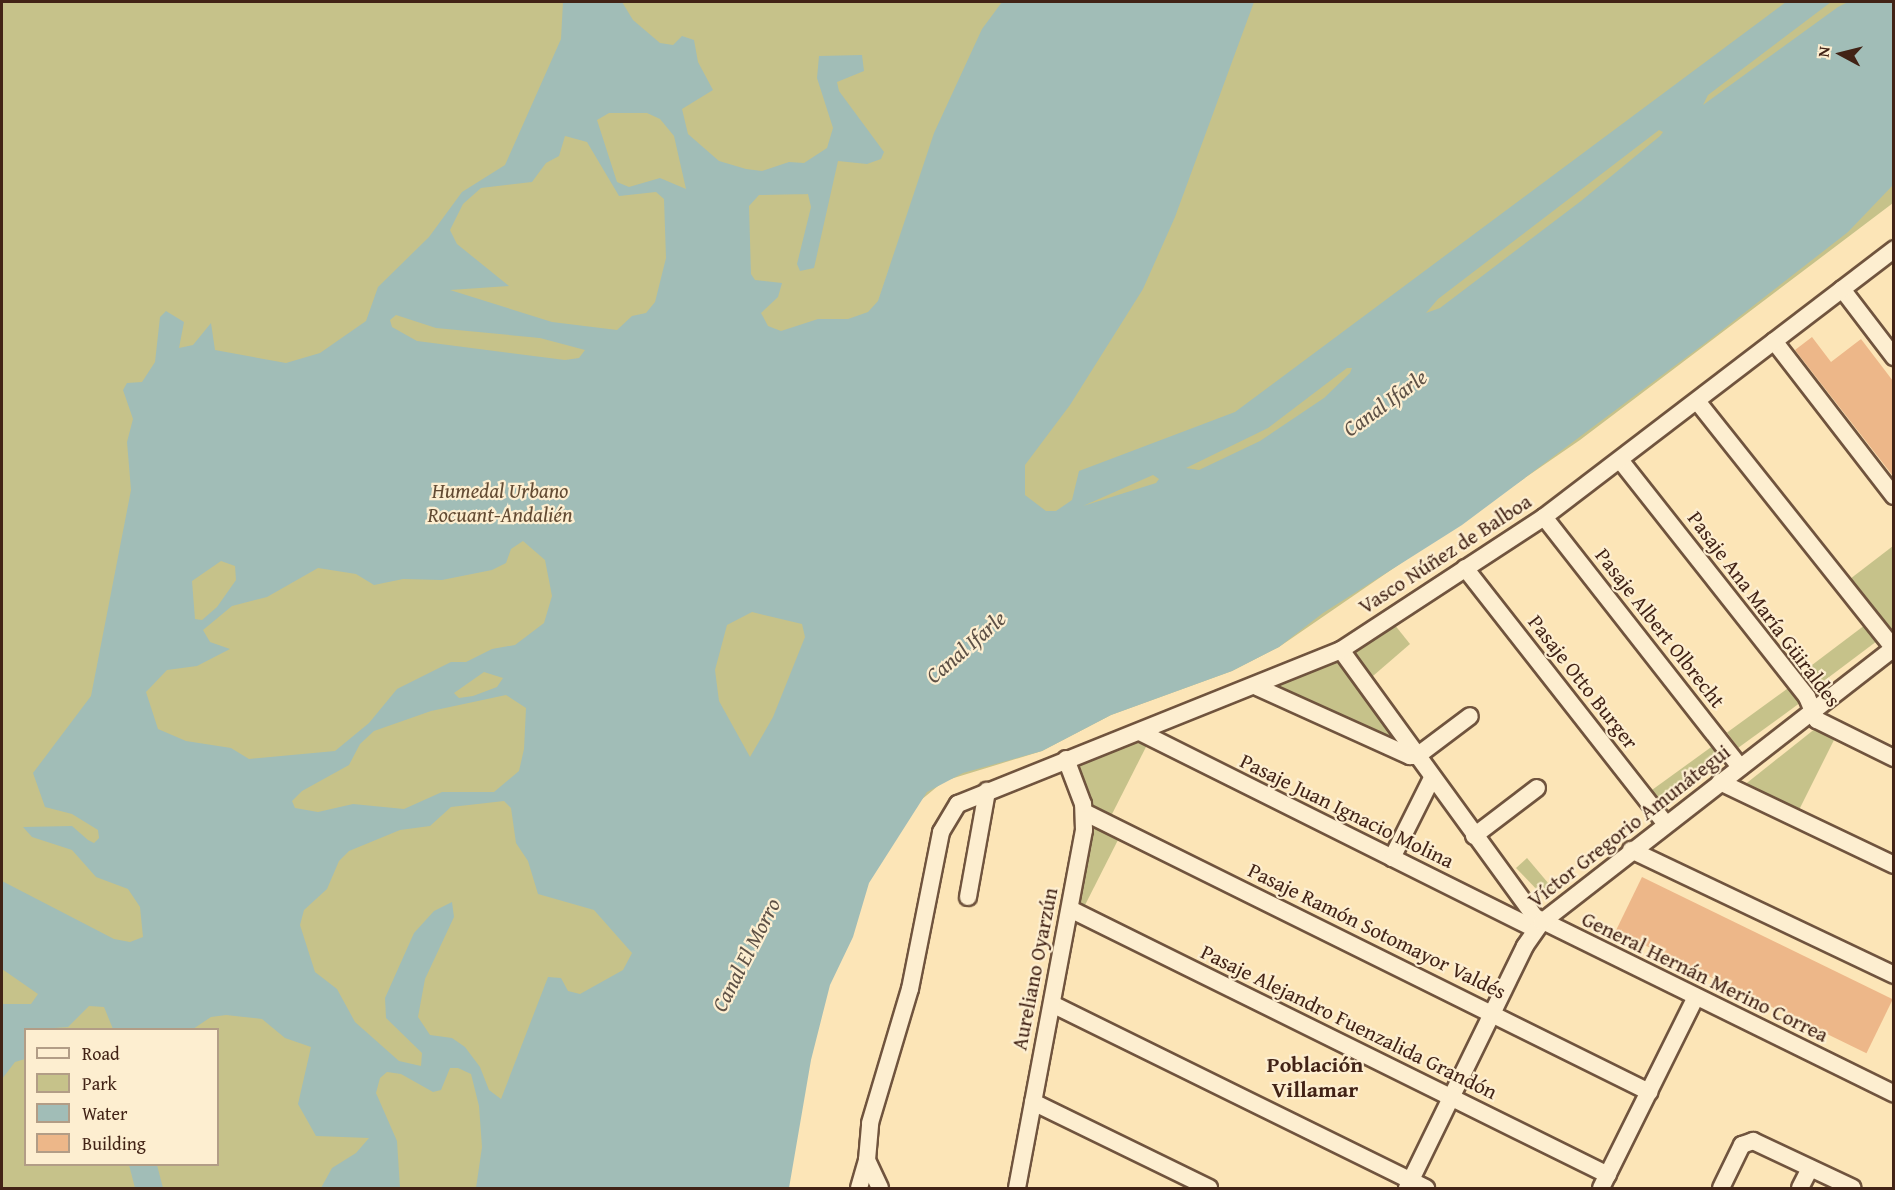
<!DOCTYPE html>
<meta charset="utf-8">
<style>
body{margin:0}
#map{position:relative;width:1895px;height:1190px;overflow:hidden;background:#fce5b7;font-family:"Gentium Book Plus",serif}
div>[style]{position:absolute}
.green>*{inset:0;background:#c6c28a;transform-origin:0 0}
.water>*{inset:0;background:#a1bdb7}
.building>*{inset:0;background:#edb789;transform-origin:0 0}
.roads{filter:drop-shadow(2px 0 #70543e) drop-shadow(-2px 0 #70543e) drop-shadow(0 2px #70543e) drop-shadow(0 -2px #70543e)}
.minor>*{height:16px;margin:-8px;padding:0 8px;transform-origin:8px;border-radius:8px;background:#fdeed0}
span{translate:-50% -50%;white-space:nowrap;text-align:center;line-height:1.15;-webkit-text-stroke:4.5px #fdeed0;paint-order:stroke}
.park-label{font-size:21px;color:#634b33;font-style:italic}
.street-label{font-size:21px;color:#422316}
.water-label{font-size:22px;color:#5e5146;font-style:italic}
.neighbourhood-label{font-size:22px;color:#422316;font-weight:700}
.frame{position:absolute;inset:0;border:3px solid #422316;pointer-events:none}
.legend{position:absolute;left:24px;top:1028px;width:195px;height:138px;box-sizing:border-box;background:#fdeed0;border:2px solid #b29d86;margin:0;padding:8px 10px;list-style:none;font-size:18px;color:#422316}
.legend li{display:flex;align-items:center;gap:12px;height:30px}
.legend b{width:30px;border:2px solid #b29d86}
.north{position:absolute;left:1811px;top:24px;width:60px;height:60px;-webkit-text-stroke:4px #fdeed0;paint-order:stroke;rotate:277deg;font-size:16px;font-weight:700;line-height:24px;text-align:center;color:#422316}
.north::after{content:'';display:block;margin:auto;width:21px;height:27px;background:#422316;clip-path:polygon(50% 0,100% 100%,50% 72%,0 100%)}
</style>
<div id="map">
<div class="green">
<div style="clip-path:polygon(evenodd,2px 2px,1893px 2px,1893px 203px,1580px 440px,1279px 647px,1232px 671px,1111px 715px,1042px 751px,944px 781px,915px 805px,922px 777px,860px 893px,814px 1016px,781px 1188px,2px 1188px,2px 2px,26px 1030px,218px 1030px,218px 1164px,26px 1164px,26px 1030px)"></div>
<div style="clip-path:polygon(1893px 546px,1893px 628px,1890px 631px,1850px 579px)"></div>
<div style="clip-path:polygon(1390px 619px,1410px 644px,1366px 682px,1343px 650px)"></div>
<div style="left:1865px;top:625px;width:20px;height:80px;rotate:53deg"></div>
<div style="clip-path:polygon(1340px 651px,1414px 755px,1261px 687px)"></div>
<div style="left:1791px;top:686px;width:19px;height:79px;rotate:54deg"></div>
<div style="clip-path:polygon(1816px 728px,1835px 738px,1798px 812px,1743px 786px)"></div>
<div style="clip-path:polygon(1139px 734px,1150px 739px,1108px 822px,1085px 810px,1068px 760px)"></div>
<div style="left:1714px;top:745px;width:19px;height:78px;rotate:54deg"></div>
<div style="clip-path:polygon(1087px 816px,1121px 834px,1082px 911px,1073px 906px)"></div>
<div style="clip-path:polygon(1527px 858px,1554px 890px,1543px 896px,1516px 868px)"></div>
</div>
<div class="water">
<div style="clip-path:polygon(evenodd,563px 2px,622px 2px,633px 20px,660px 43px,673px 45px,682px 36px,694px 40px,698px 62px,713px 90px,682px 109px,688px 134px,719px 161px,746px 169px,762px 171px,789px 162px,804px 163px,827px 148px,833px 128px,817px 78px,819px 56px,862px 55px,864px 71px,837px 82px,839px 91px,884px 152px,881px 159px,867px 164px,838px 161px,814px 268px,800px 271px,797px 264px,811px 207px,808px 194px,759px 195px,749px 206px,751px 274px,755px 280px,782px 283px,778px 297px,761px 313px,768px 326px,781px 331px,818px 319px,848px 319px,868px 312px,878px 301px,934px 133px,982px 29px,1002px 2px,1254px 2px,1175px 217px,1143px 289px,1070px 405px,1025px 465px,1025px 495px,1046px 511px,1056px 511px,1072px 500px,1079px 471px,1235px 412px,1786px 2px,1831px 2px,1708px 95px,1703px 105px,1838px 7px,1848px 2px,1893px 2px,1893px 185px,1848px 232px,1712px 338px,1462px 525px,1323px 613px,1279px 647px,1232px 671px,1111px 715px,1042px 751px,963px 773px,927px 792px,869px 883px,853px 937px,830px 985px,811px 1060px,789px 1188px,476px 1188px,482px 1147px,479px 1106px,471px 1074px,458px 1068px,450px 1068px,441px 1090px,433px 1092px,401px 1074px,387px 1072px,380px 1078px,376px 1093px,397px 1141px,400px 1188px,321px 1188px,332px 1168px,356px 1153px,369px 1138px,316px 1136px,298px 1104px,311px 1047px,285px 1038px,262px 1019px,226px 1015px,211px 1017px,193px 1029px,113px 1029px,104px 1007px,89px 1006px,68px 1027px,26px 1030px,25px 1059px,15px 1062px,2px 1079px,2px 1004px,31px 1004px,38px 994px,2px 969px,2px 881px,114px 939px,130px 942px,143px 937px,140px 907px,128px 889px,96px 877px,72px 850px,32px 837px,23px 827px,72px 826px,88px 840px,94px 843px,99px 838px,98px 830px,72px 814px,45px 807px,33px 773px,91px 696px,131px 490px,127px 442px,133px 419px,123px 390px,127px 383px,142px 382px,155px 362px,160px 317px,166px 311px,184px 322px,179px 348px,193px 345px,211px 323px,215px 350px,286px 363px,320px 353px,366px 321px,378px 287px,429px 237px,462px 192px,505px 165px,561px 39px,563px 2px,609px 113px,647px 113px,660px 119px,674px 136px,686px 189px,660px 178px,629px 187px,617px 182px,597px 120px,609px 113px,563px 2px,1659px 130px,1663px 132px,1660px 136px,1581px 201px,1440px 308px,1426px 313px,1438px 299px,1659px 130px,563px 2px,565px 136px,587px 142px,619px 196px,656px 192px,664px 199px,666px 258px,655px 302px,646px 313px,632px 316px,617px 330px,552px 322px,450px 290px,509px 286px,457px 244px,450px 230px,463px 204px,481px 188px,532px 182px,546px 163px,559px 156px,565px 136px,563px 2px,396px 315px,436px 328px,540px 338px,585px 350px,579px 358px,565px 360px,417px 341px,392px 327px,390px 320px,396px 315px,563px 2px,1347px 368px,1352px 368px,1350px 373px,1324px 398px,1260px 441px,1199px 470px,1186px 468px,1268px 428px,1347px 368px,563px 2px,1153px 475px,1159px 479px,1156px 483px,1083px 506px,1153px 475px,563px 2px,523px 541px,545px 560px,552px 596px,544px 623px,515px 645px,492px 649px,466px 662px,451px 662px,397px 689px,369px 723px,335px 751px,249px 759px,231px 748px,186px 741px,158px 729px,146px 692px,167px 670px,197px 666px,230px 649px,210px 642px,203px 630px,232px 606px,267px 597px,318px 568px,356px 574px,374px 585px,403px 579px,442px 580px,492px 570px,506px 563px,511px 549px,523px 541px,563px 2px,221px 561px,235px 566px,236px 580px,217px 607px,202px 620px,195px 619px,192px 581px,221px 561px,563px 2px,752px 612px,802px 624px,805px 637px,773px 717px,750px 757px,719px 701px,715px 670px,727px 625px,752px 612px,563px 2px,484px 672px,503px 678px,497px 687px,473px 696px,459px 698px,454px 693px,484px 672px,563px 2px,506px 695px,526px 708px,524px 749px,519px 771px,494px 792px,442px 792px,404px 809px,353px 804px,318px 812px,295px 808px,292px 801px,302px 791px,349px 765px,360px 744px,374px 731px,431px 711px,506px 695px,563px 2px,504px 801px,511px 808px,516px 843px,528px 861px,538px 894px,594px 910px,632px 953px,623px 970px,580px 994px,568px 991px,561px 978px,548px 977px,501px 1099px,489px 1090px,480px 1067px,465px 1047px,452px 1038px,430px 1035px,418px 1017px,425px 979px,454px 917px,452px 902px,434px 911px,414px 933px,385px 998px,386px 1018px,422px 1053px,421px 1066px,399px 1061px,355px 1022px,337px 989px,315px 972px,300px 925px,304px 910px,327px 889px,339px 861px,349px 851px,400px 830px,430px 826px,451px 807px,504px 801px)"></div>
<div style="clip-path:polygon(129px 1165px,157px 1165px,163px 1188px,135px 1188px)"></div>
</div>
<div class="building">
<div style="clip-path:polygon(1812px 337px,1831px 362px,1861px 339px,1893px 381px,1893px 476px,1795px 350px)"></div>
<div style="left:1642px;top:877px;width:279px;height:60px;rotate:26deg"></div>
</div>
<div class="roads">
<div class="minor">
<div style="left:1842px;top:289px;width:86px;rotate:52.6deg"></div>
<div style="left:1774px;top:341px;width:196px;rotate:52.3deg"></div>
<div style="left:1697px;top:401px;width:317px;rotate:51.5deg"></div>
<div style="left:1620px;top:460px;width:302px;rotate:51.7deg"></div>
<div style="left:1807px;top:697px;width:25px;rotate:67deg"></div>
<div style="left:1817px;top:720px;width:86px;rotate:26.3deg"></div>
<div style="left:1544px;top:517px;width:318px;rotate:51.9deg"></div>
<div style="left:1465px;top:568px;width:325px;rotate:51.9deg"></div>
<div style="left:1341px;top:650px;width:330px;rotate:54deg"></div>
<div style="left:1535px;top:917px;width:400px;rotate:26.2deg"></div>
<div style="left:1257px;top:687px;width:168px;rotate:24.3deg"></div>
<div style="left:1410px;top:756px;width:7px"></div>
<div style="left:1417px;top:756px;width:66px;rotate:-37deg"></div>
<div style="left:1140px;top:732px;width:441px;rotate:26.5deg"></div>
<div style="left:1720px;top:782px;width:193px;rotate:25.5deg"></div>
<div style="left:1084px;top:812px;width:631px;rotate:26.36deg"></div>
<div style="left:1474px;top:836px;width:79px;rotate:-37.3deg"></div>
<div style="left:1631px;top:850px;width:291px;rotate:25.4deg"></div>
<div style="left:1392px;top:858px;width:89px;rotate:-63.4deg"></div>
<div style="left:968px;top:897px;width:108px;rotate:-79.8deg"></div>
<div style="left:1070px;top:909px;width:600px;rotate:26.31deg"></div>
<div style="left:1052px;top:1004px;width:417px;rotate:26.2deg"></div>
<div style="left:1033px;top:1102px;width:196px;rotate:26deg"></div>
<div style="left:859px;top:1188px;width:29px;rotate:-74deg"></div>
<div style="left:880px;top:1188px;width:31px;rotate:-115deg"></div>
<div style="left:867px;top:1160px;width:37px;rotate:-85deg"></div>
<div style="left:870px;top:1123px;width:140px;rotate:-73.4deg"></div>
<div style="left:910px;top:989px;width:160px;rotate:-78.8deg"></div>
<div style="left:941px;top:832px;width:33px;rotate:-59deg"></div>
<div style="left:958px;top:804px;width:413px;rotate:-21.9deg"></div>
<div style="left:1341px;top:650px;width:243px;rotate:-33.2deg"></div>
<div style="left:1544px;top:517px;width:441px;rotate:-37.4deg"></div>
<div style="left:1017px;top:1188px;width:364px;rotate:-79.4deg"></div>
<div style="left:1084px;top:830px;width:26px;rotate:-92deg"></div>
<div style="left:1083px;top:804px;width:48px;rotate:-110.7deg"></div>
<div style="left:1407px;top:1188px;width:269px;rotate:-64deg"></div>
<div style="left:1525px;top:946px;width:29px;rotate:-55deg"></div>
<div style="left:1542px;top:922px;width:446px;rotate:-37.9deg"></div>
<div style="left:1601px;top:1188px;width:213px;rotate:-63.6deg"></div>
<div style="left:1721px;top:1188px;width:48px;rotate:-64deg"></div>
<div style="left:1742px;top:1145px;width:12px;rotate:-20deg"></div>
<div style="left:1753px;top:1141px;width:110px;rotate:25.2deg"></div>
<div style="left:1800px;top:1188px;width:22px;rotate:-63deg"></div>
</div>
</div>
<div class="park-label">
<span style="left:500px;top:503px">Humedal Urbano<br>Rocuant-Andalién</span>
</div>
<div class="street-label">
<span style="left:1445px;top:554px;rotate:-33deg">Vasco Núñez de Balboa</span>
<span style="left:1764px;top:609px;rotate:53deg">Pasaje Ana María Güiraldes</span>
<span style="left:1660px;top:628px;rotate:52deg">Pasaje Albert Olbrecht</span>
<span style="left:1583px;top:682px;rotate:52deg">Pasaje Otto Burger</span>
<span style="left:1347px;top:811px;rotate:26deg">Pasaje Juan Ignacio Molina</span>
<span style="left:1629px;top:826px;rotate:-38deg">Víctor Gregorio Amunátegui</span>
<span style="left:1377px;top:931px;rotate:26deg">Pasaje Ramón Sotomayor Valdés</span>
<span style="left:1035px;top:969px;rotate:-79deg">Aureliano Oyarzún</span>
<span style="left:1705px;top:977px;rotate:26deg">General Hernán Merino Correa</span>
<span style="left:1349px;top:1022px;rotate:26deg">Pasaje Alejandro Fuenzalida Grandón</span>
</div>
<div class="water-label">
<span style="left:1385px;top:403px;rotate:-36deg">Canal Ifarle</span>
<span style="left:966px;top:647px;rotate:-41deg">Canal Ifarle</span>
<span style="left:746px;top:955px;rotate:-63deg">Canal El Morro</span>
</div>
<div class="neighbourhood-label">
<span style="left:1315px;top:1077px">Población<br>Villamar</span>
</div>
<div class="frame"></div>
<ul class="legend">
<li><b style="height:8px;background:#fdeed0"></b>Road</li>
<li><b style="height:16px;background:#c6c28a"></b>Park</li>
<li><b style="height:16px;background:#a1bdb7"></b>Water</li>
<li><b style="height:16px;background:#edb789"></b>Building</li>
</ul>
<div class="north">N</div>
</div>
